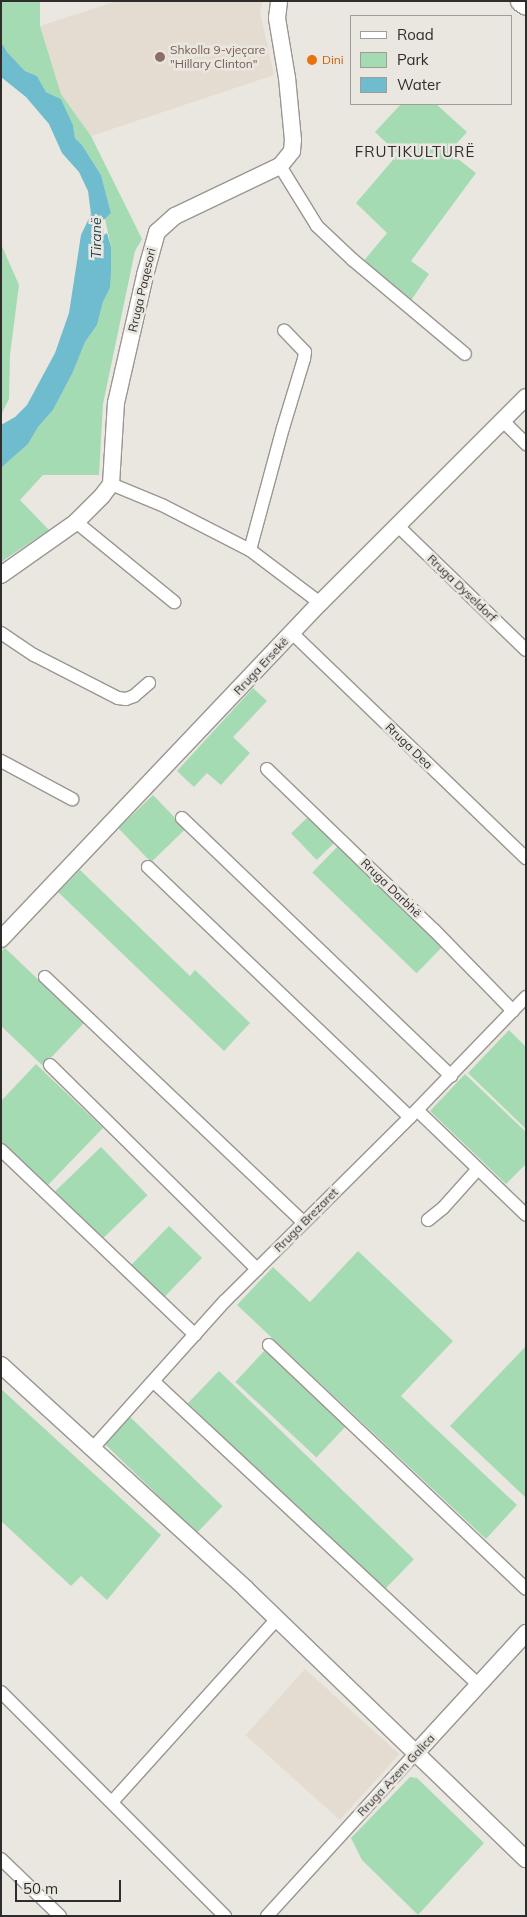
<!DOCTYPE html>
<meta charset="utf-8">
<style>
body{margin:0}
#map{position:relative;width:527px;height:1917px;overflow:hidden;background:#eae7e1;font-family:Mulish,sans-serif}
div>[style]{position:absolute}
.built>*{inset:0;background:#e4dcd0;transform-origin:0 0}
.green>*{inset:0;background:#a5dbb2;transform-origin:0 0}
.water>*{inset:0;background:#6fbcce}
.roads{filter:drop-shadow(1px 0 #9a9691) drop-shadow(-1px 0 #9a9691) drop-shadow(0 1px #9a9691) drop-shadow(0 -1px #9a9691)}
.minor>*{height:12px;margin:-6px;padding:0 6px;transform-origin:6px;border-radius:6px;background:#fff}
.tertiary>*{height:16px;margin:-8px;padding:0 8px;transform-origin:8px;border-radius:8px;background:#fff}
.secondary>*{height:19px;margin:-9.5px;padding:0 9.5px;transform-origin:9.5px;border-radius:9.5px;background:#fff}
.dots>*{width:14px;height:14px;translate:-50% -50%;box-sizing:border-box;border:2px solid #eae7e1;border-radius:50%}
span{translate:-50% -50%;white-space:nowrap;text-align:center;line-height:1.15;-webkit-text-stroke:5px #eae7e1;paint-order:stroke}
.education-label{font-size:12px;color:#785e54}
.left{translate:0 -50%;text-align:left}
.food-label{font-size:12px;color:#c56008}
.street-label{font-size:12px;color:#2f2d2b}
.water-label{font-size:14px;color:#1b3f48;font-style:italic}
.quarter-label{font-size:15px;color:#2f2d2b;letter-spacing:1px}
.frame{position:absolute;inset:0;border:2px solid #2f2d2b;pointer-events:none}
.legend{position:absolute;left:350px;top:15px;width:162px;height:90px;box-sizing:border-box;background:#eae7e1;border:1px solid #9f9d98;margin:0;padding:6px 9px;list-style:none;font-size:15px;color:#2f2d2b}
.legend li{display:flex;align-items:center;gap:10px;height:25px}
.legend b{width:25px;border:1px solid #9f9d98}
.scale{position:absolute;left:15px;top:1880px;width:106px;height:22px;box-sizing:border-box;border:2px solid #2f2d2b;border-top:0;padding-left:6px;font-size:15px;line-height:18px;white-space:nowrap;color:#2f2d2b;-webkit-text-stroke:4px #eae7e1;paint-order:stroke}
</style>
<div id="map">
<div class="built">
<div style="clip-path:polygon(117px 1px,263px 1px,260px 12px,274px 75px,91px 136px,61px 94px,40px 26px)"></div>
<div style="left:305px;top:1669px;width:127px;height:89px;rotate:42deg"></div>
</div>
<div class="green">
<div style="clip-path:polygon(1px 1px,40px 1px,40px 26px,61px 94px,91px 136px,142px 239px,135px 251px,103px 404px,99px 475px,43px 475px,20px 500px,49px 530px,1px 562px,1px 468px,28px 444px,38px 427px,53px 410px,73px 372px,85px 342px,97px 325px,103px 302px,110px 288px,111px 247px,105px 219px,111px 213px,101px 175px,82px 145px,75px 138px,73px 125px,61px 99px,46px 92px,37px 76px,25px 71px,7px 52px,1px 42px)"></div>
<div style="clip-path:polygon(401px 104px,436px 104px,467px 132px,449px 152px,476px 173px,411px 261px,429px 274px,410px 302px,362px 263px,387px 233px,356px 203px,398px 154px,375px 132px)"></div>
<div style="clip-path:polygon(1px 244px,19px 285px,10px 355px,9px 399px,1px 415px)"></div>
<div style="clip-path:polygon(253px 688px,267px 701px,233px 737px,250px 753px,221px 785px,207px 773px,194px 787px,177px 771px)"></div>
<div style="left:153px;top:795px;width:47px;height:48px;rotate:46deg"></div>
<div style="left:309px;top:816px;width:37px;height:25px;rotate:46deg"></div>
<div style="left:338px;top:846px;width:145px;height:37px;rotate:44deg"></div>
<div style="clip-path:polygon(80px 870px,190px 976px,195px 970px,250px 1023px,224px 1051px,58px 892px)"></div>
<div style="clip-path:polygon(5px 948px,84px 1023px,43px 1066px,1px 1026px,1px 952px)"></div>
<div style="clip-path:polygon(509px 1030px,526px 1047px,526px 1129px,468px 1073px)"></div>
<div style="clip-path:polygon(36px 1064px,103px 1128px,47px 1186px,1px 1142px,1px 1101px)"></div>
<div style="clip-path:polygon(465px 1074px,526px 1132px,526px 1164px,506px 1184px,430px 1111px)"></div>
<div style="left:101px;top:1147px;width:67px;height:64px;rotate:46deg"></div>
<div style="left:169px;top:1226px;width:46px;height:54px;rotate:44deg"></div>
<div style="clip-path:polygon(358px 1251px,453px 1341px,401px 1396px,517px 1505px,486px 1539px,237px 1305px,273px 1267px,310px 1302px)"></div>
<div style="clip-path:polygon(526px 1346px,526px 1498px,450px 1426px)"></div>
<div style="left:266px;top:1349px;width:111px;height:45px;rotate:43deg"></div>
<div style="left:219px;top:1371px;width:271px;height:45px;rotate:44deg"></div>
<div style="clip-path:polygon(1px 1389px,161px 1535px,107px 1600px,81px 1576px,71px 1586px,1px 1521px)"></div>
<div style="left:129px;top:1416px;width:130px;height:37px;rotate:44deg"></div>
<div style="clip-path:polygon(410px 1777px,417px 1778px,484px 1843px,418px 1915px,362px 1860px,351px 1838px)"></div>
</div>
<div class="water">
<div style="clip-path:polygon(1px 42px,7px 52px,25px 71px,37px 76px,46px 92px,61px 99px,73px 125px,75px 138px,82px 145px,101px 175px,111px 213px,105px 219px,102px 220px,104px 235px,107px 233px,111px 247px,111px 272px,110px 288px,103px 302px,97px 325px,85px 342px,73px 372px,53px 410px,38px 427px,28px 444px,1px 468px,1px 425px,15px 417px,27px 405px,55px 353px,69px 313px,81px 235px,91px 214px,88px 191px,79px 172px,62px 153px,49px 124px,26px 97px,1px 77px)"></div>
</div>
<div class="roads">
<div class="minor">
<div style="left:280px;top:166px;width:70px;rotate:58.3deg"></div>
<div style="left:317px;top:226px;width:50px;rotate:43.4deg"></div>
<div style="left:353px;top:260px;width:146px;rotate:40deg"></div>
<div style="left:503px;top:421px;width:33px;rotate:45deg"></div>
<div style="left:111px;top:484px;width:55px;rotate:22.4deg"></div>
<div style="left:162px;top:505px;width:99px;rotate:27.1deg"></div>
<div style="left:250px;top:550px;width:88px;rotate:37.1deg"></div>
<div style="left:76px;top:522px;width:127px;rotate:39.2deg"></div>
<div style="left:398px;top:526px;width:178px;rotate:44.1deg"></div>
<div style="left:250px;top:550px;width:126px;rotate:-74.9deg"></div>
<div style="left:283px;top:428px;width:72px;rotate:-73.1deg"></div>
<div style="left:304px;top:359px;width:7px;rotate:-82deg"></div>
<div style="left:305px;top:352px;width:30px;rotate:-134deg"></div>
<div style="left:1px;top:633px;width:40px;rotate:34deg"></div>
<div style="left:34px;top:655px;width:94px;rotate:27.1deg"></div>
<div style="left:118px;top:698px;width:8px;rotate:7deg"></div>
<div style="left:126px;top:699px;width:9px;rotate:-21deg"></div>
<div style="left:134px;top:696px;width:20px;rotate:-41deg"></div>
<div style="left:292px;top:633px;width:325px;rotate:43.9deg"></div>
<div style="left:1px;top:761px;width:81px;rotate:28.2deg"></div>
<div style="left:267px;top:769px;width:232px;rotate:44deg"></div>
<div style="left:434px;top:930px;width:113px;rotate:45.7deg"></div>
<div style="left:182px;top:818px;width:373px;rotate:43.8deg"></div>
<div style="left:148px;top:867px;width:362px;rotate:43.7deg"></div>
<div style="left:45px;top:977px;width:356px;rotate:43.5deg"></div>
<div style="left:50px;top:1065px;width:291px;rotate:44.6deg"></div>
<div style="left:417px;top:1110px;width:151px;rotate:43.9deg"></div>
<div style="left:1px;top:1150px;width:268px;rotate:43.6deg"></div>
<div style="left:428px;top:1220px;width:19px;rotate:-39deg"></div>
<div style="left:443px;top:1208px;width:52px;rotate:-48.1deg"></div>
<div style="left:269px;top:1345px;width:354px;rotate:43.5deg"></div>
<div style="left:154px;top:1382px;width:444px;rotate:43deg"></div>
<div style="left:92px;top:1449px;width:199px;rotate:-48.1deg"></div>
<div style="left:225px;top:1301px;width:261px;rotate:-44.8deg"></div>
<div style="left:410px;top:1117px;width:167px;rotate:-46deg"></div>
<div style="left:1px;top:1692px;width:317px;rotate:45deg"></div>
<div style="left:112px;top:1802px;width:246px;rotate:-48deg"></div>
<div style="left:1px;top:1859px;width:82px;rotate:44deg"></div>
<div style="left:267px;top:1916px;width:221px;rotate:-47.6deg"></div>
</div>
<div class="tertiary">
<div style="left:1px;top:575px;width:92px;rotate:-35.2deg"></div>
<div style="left:76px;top:522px;width:37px;rotate:-45deg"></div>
<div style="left:102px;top:496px;width:15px;rotate:-53deg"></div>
<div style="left:111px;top:484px;width:81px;rotate:-86.5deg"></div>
<div style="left:116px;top:403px;width:131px;rotate:-77.2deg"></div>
<div style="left:145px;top:275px;width:45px;rotate:-74.4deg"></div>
<div style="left:157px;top:232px;width:24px;rotate:-42deg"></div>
<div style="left:175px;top:216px;width:116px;rotate:-25.5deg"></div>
<div style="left:280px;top:166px;width:19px;rotate:-51deg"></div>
<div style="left:292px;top:151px;width:11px;rotate:-85deg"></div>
<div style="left:293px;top:140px;width:62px;rotate:-95.5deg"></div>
<div style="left:287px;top:78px;width:61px;rotate:-99.5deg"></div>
<div style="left:277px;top:18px;width:17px;rotate:-83deg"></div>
<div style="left:1px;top:939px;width:463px;rotate:-46.5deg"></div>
<div style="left:320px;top:603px;width:291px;rotate:-45deg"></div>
<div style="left:1px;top:1365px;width:332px;rotate:42.4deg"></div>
<div style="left:246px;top:1589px;width:389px;rotate:44deg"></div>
<div style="left:416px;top:1753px;width:163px;rotate:-47.5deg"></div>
</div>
<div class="secondary">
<div style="left:520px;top:1px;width:7px;rotate:34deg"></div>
</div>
</div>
<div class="dots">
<div style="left:160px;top:57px;background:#8d6e63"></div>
<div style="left:312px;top:60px;background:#e8710a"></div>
</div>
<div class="education-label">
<span class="left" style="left:170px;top:57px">Shkolla 9-vjeçare<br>"Hillary Clinton"</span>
</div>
<div class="food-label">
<span class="left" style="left:322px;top:60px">Dini</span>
</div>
<div class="street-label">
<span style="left:142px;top:290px;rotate:-77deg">Rruga Paqesori</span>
<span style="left:462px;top:588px;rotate:44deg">Rruga Dyseldorf</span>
<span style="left:261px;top:666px;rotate:-47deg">Rruga Ersekë</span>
<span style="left:409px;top:746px;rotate:44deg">Rruga Dea</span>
<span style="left:391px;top:888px;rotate:44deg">Rruga Darbhë</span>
<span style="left:306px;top:1220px;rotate:-45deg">Rruga Brezaret</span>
<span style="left:396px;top:1775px;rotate:-47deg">Rruga Azem Galica</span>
</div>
<div class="water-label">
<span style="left:96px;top:238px;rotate:-90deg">Tiranë</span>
</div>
<div class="quarter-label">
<span style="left:415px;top:152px">FRUTIKULTURË</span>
</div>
<div class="frame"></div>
<ul class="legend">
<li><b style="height:6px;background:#fff"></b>Road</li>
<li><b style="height:14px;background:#a5dbb2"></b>Park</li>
<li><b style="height:14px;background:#6fbcce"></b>Water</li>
</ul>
<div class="scale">50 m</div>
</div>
